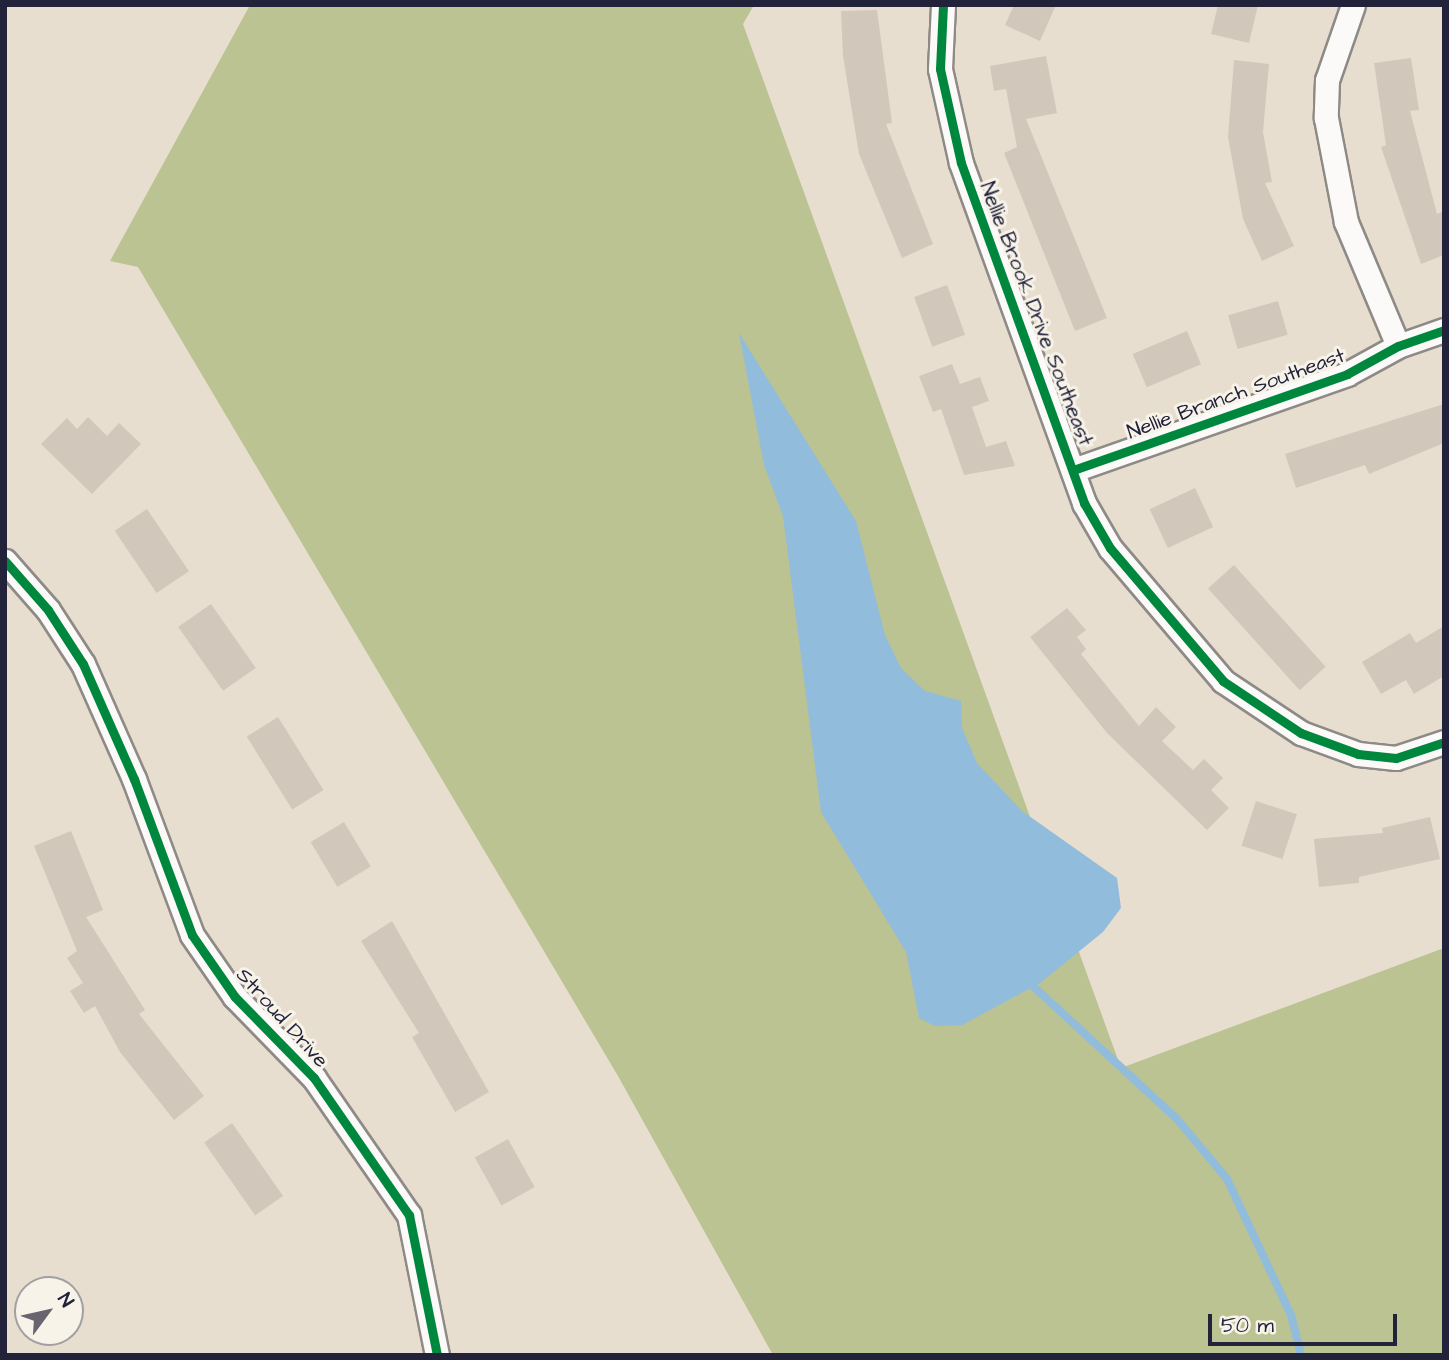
<!DOCTYPE html>
<style>
body{margin:0}
#map{position:relative;width:1449px;height:1360px;overflow:hidden;background:#e8ded0;font-family:"Architects Daughter",sans-serif}
div>[style]{position:absolute}
.forest>*{inset:0;background:#bac391}
.water>*{inset:0;background:#92bcdc}
.stream>*{height:8px;margin:-4px;padding:0 4px;transform-origin:4px;border-radius:4px;background:#92bcdc}
.building>*{inset:0;background:#d2c7bb;transform-origin:0 0}
.roads{filter:drop-shadow(2px 0 #8e8a86) drop-shadow(-2px 0 #8e8a86) drop-shadow(0 2px #8e8a86) drop-shadow(0 -2px #8e8a86)}
.minor>*{height:23px;margin:-11.5px;padding:0 11.5px;transform-origin:11.5px;border-radius:11.5px;background:#fcfaf8}
.cycleway>*{height:9px;margin:-4.5px;padding:0 4.5px;transform-origin:4.5px;border-radius:4.5px;background:#00873e}
span{translate:-50% -50%;white-space:nowrap;text-align:center;line-height:1.15;-webkit-text-stroke:6px #f7f3e8;paint-order:stroke}
.street-label{font-size:21px;color:#22223b}
.frame{position:absolute;inset:0;border:7px solid #22223b;pointer-events:none}
.north{position:absolute;left:14px;top:1276px;width:70px;height:70px;box-sizing:border-box;background:#f7f3e8;border:2px solid #a29fa3;border-radius:50%;rotate:57deg;font-size:19px;font-weight:700;line-height:28px;text-align:center;color:#22223b}
.north::after{content:'';display:block;margin:auto;width:24px;height:32px;background:#67646f;clip-path:polygon(50% 0,100% 100%,50% 72%,0 100%)}
.scale{position:absolute;left:1208px;top:1314px;width:189px;height:32px;box-sizing:border-box;border:4px solid #22223b;border-top:0;padding-left:9px;font-size:21px;line-height:24px;white-space:nowrap;color:#22223b;-webkit-text-stroke:5px #f7f3e8;paint-order:stroke}
</style>
<div id="map">
<div class="forest">
<div style="clip-path:polygon(250px 5px,754px 5px,743px 24px,1121px 1068px,1444px 948px,1444px 1355px,773px 1355px,618px 1076px,138px 267px,110px 261px)"></div>
</div>
<div class="water">
<div style="clip-path:polygon(739px 333px,856px 521px,885px 635px,901px 668px,925px 691px,961px 701px,962px 728px,977px 763px,1022px 811px,1117px 878px,1121px 908px,1103px 932px,1040px 983px,962px 1025px,935px 1026px,919px 1018px,906px 952px,821px 812px,783px 516px,764px 465px)"></div>
</div>
<div class="stream">
<div style="left:1034px;top:987px;width:195px;rotate:42.7deg"></div>
<div style="left:1177px;top:1119px;width:78px;rotate:50.2deg"></div>
<div style="left:1227px;top:1179px;width:150px;rotate:64.8deg"></div>
<div style="left:1291px;top:1315px;width:41px;rotate:76deg"></div>
</div>
<div class="building">
<div style="clip-path:polygon(1014px 5px,1056px 5px,1040px 41px,1005px 25px)"></div>
<div style="clip-path:polygon(1218px 5px,1258px 5px,1249px 43px,1211px 34px)"></div>
<div style="clip-path:polygon(877px 10px,892px 123px,886px 124px,933px 244px,902px 258px,859px 154px,843px 56px,841px 11px)"></div>
<div style="clip-path:polygon(1046px 56px,1057px 113px,1026px 119px,1107px 318px,1075px 331px,1004px 153px,1017px 147px,1006px 89px,994px 91px,990px 66px)"></div>
<div style="clip-path:polygon(1411px 58px,1419px 110px,1410px 111px,1437px 214px,1444px 211px,1444px 255px,1421px 264px,1381px 147px,1386px 145px,1374px 63px)"></div>
<div style="clip-path:polygon(1234px 60px,1269px 64px,1263px 132px,1272px 182px,1265px 183px,1294px 246px,1262px 261px,1243px 219px,1228px 137px)"></div>
<div style="left:947px;top:285px;width:53px;height:35px;rotate:70deg"></div>
<div style="left:1278px;top:301px;width:35px;height:52px;rotate:74deg"></div>
<div style="left:1187px;top:331px;width:36px;height:59px;rotate:67deg"></div>
<div style="clip-path:polygon(952px 364px,960px 384px,980px 377px,989px 401px,972px 407px,986px 447px,1006px 441px,1015px 466px,964px 475px,941px 409px,933px 412px,919px 376px)"></div>
<div style="clip-path:polygon(1444px 404px,1444px 443px,1369px 474px,1365px 465px,1296px 488px,1285px 454px)"></div>
<div style="clip-path:polygon(88px 417px,107px 436px,119px 423px,141px 444px,92px 494px,41px 444px,67px 418px,77px 429px)"></div>
<div style="left:1195px;top:488px;width:43px;height:50px;rotate:65deg"></div>
<div style="left:147px;top:509px;width:75px;height:39px;rotate:56deg"></div>
<div style="left:1234px;top:565px;width:137px;height:35px;rotate:48deg"></div>
<div style="left:211px;top:604px;width:78px;height:40px;rotate:55deg"></div>
<div style="clip-path:polygon(1067px 608px,1086px 630px,1077px 637px,1086px 649px,1081px 654px,1139px 726px,1156px 707px,1176px 727px,1162px 741px,1193px 770px,1204px 759px,1223px 778px,1211px 790px,1229px 808px,1207px 830px,1107px 733px,1030px 637px)"></div>
<div style="clip-path:polygon(1444px 626px,1444px 676px,1414px 694px,1406px 680px,1381px 694px,1362px 662px,1410px 633px,1416px 643px)"></div>
<div style="left:278px;top:717px;width:86px;height:37px;rotate:58deg"></div>
<div style="left:1256px;top:801px;width:43px;height:47px;rotate:18deg"></div>
<div style="clip-path:polygon(1430px 817px,1440px 859px,1359px 877px,1359px 883px,1319px 887px,1314px 839px,1383px 833px,1382px 828px)"></div>
<div style="left:344px;top:822px;width:52px;height:39px;rotate:59deg"></div>
<div style="clip-path:polygon(71px 831px,103px 910px,86px 917px,145px 1010px,139px 1014px,204px 1096px,174px 1120px,120px 1052px,95px 1006px,84px 1013px,70px 991px,83px 983px,67px 958px,77px 951px,34px 846px)"></div>
<div style="clip-path:polygon(392px 921px,489px 1092px,455px 1112px,412px 1037px,419px 1033px,361px 941px)"></div>
<div style="left:232px;top:1123px;width:89px;height:34px;rotate:55deg"></div>
<div style="left:508px;top:1139px;width:55px;height:38px;rotate:61deg"></div>
</div>
<div class="roads">
<div class="minor">
<div style="left:943px;top:5px;width:64px;rotate:92.7deg"></div>
<div style="left:940px;top:69px;width:96px;rotate:77.4deg"></div>
<div style="left:961px;top:163px;width:362px;rotate:70.1deg"></div>
<div style="left:1084px;top:503px;width:52px;rotate:60deg"></div>
<div style="left:1110px;top:548px;width:175px;rotate:49.6deg"></div>
<div style="left:1223px;top:681px;width:94px;rotate:33.7deg"></div>
<div style="left:1301px;top:733px;width:61px;rotate:20.2deg"></div>
<div style="left:1358px;top:754px;width:38px;rotate:6deg"></div>
<div style="left:1396px;top:758px;width:51px;rotate:-18.4deg"></div>
<div style="left:1353px;top:5px;width:79px;rotate:109.1deg"></div>
<div style="left:1327px;top:80px;width:38px;rotate:92deg"></div>
<div style="left:1326px;top:118px;width:106px;rotate:79.1deg"></div>
<div style="left:1346px;top:222px;width:134px;rotate:67.2deg"></div>
<div style="left:1076px;top:469px;width:287px;rotate:-19.3deg"></div>
<div style="left:1347px;top:374px;width:58px;rotate:-28.8deg"></div>
<div style="left:1398px;top:346px;width:49px;rotate:-19.2deg"></div>
<div style="left:5px;top:561px;width:65px;rotate:48.7deg"></div>
<div style="left:48px;top:610px;width:64px;rotate:57.1deg"></div>
<div style="left:83px;top:664px;width:126px;rotate:66.1deg"></div>
<div style="left:134px;top:779px;width:166px;rotate:69.6deg"></div>
<div style="left:192px;top:935px;width:75px;rotate:55.3deg"></div>
<div style="left:235px;top:997px;width:113px;rotate:45.7deg"></div>
<div style="left:314px;top:1078px;width:167px;rotate:55.3deg"></div>
<div style="left:409px;top:1215px;width:143px;rotate:78.7deg"></div>
</div>
</div>
<div class="cycleway">
<div style="left:943px;top:5px;width:64px;rotate:92.7deg"></div>
<div style="left:940px;top:69px;width:96px;rotate:77.4deg"></div>
<div style="left:961px;top:163px;width:362px;rotate:70.1deg"></div>
<div style="left:1084px;top:503px;width:52px;rotate:60deg"></div>
<div style="left:1110px;top:548px;width:175px;rotate:49.6deg"></div>
<div style="left:1223px;top:681px;width:94px;rotate:33.7deg"></div>
<div style="left:1301px;top:733px;width:61px;rotate:20.2deg"></div>
<div style="left:1358px;top:754px;width:38px;rotate:6deg"></div>
<div style="left:1396px;top:758px;width:51px;rotate:-18.4deg"></div>
<div style="left:1076px;top:469px;width:287px;rotate:-19.3deg"></div>
<div style="left:1347px;top:374px;width:58px;rotate:-28.8deg"></div>
<div style="left:1398px;top:346px;width:49px;rotate:-19.2deg"></div>
<div style="left:5px;top:561px;width:65px;rotate:48.7deg"></div>
<div style="left:48px;top:610px;width:64px;rotate:57.1deg"></div>
<div style="left:83px;top:664px;width:126px;rotate:66.1deg"></div>
<div style="left:134px;top:779px;width:166px;rotate:69.6deg"></div>
<div style="left:192px;top:935px;width:75px;rotate:55.3deg"></div>
<div style="left:235px;top:997px;width:113px;rotate:45.7deg"></div>
<div style="left:314px;top:1078px;width:167px;rotate:55.3deg"></div>
<div style="left:409px;top:1215px;width:143px;rotate:78.7deg"></div>
</div>
<div class="street-label">
<span style="left:1036px;top:314px;rotate:69deg">Nellie Brook Drive Southeast</span>
<span style="left:1236px;top:394px;rotate:-20deg">Nellie Branch Southeast</span>
<span style="left:282px;top:1018px;rotate:48deg">Stroud Drive</span>
</div>
<div class="frame"></div>
<div class="north">N</div>
<div class="scale">50 m</div>
</div>
